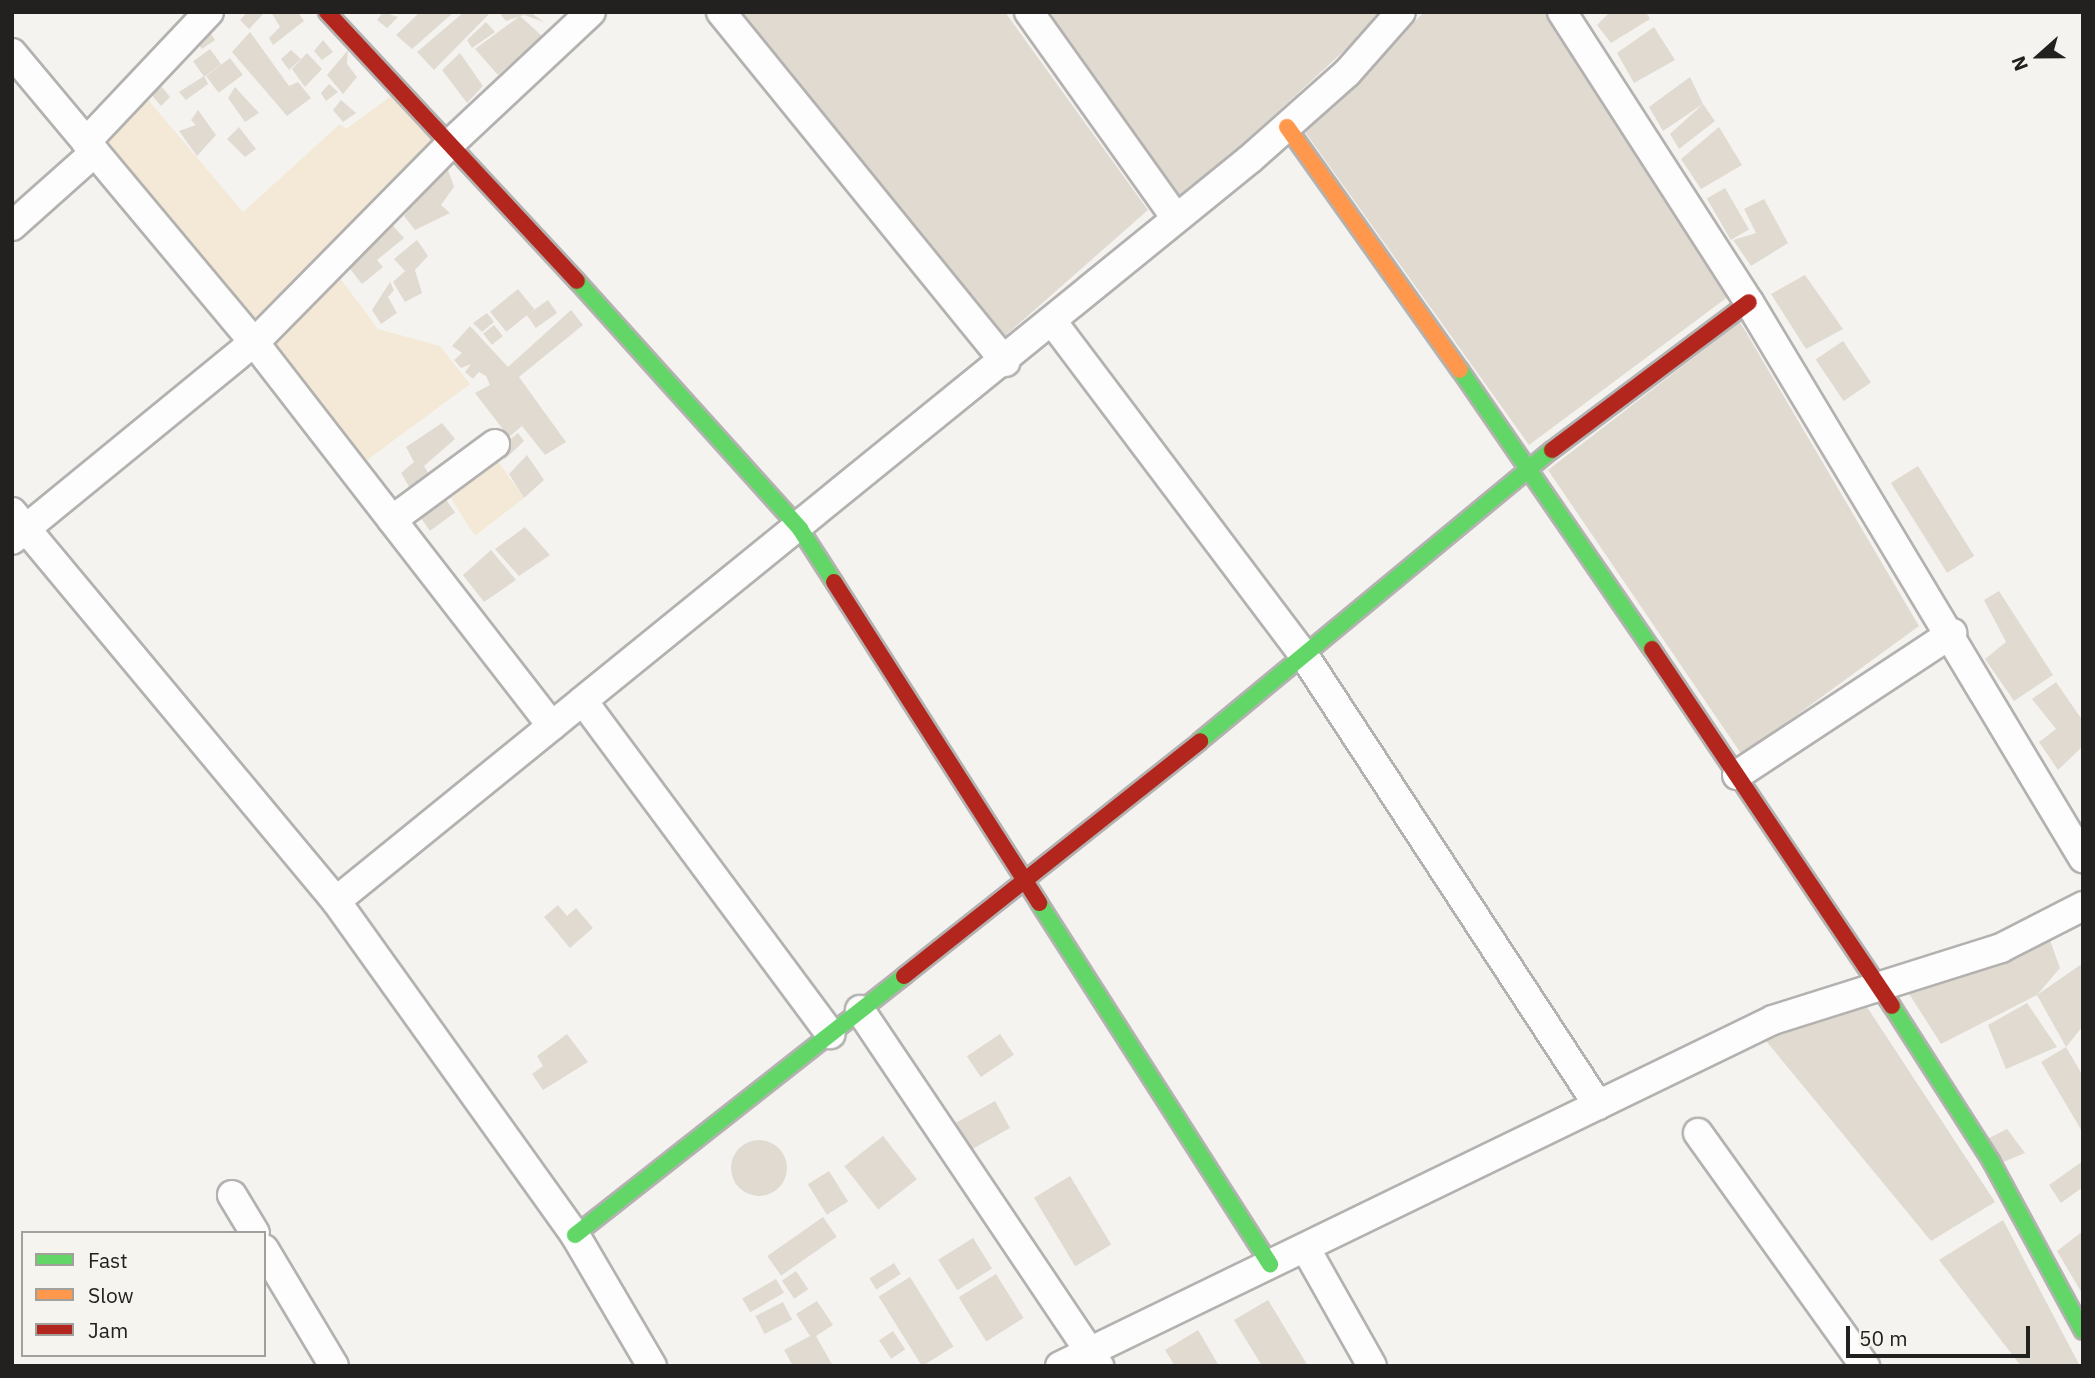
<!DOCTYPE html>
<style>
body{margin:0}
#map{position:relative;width:2095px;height:1378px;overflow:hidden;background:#f5f3f0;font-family:"IBM Plex Sans",sans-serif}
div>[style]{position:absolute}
.green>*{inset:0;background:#f3e9d6}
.building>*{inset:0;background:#e0dad1;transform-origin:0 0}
.round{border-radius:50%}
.roads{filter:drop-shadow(2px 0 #b3b2b0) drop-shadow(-2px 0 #b3b2b0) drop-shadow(0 2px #b3b2b0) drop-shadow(0 -2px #b3b2b0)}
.street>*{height:28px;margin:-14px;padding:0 14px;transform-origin:14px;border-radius:14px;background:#fefdfd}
.fast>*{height:16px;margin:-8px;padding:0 8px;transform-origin:8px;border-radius:8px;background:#63d668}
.slow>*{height:16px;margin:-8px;padding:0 8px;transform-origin:8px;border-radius:8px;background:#ff974d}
.jam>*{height:16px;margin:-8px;padding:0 8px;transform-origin:8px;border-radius:8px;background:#b3261e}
span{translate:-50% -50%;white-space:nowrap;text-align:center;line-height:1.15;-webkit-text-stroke:5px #f6f4ef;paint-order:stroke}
.frame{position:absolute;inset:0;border:14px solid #22211f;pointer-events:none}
.legend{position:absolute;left:21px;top:1231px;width:245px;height:126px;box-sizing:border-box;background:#f6f4ef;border:2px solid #a1a09c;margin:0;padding:9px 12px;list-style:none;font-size:21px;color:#22211f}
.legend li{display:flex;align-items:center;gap:14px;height:35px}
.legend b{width:35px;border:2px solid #a1a09c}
.north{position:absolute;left:2004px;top:21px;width:70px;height:70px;-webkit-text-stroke:5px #f6f4ef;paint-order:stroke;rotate:249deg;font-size:19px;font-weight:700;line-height:28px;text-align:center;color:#22211f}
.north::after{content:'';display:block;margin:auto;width:24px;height:32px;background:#22211f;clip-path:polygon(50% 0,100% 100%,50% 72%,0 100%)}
.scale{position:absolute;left:1846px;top:1326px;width:184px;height:32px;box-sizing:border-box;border:4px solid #22211f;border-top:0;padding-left:9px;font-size:21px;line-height:24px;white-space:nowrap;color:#22211f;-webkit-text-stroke:5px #f6f4ef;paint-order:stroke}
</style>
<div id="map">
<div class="green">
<div style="clip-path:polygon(395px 93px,441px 141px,254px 334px,92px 143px,144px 95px,243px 212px,340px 124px,346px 129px)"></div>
<div style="clip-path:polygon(340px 278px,378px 329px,440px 346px,470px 384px,359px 466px,258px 339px)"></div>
<div style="clip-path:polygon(492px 453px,524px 498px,475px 536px,447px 492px)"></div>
</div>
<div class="building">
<div style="clip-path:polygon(247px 12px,265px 12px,249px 29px,240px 20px)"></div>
<div style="clip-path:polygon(271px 12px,298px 12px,304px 21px,273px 45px,269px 38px,280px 27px)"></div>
<div style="clip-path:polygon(383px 12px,398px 17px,387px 28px,377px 20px)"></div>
<div style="clip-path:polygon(420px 12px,454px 12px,412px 49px,396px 35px)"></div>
<div style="clip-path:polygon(464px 12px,491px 12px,434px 70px,417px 52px)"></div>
<div style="clip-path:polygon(499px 12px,530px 12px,544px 22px,524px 15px,506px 21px)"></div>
<div style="clip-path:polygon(742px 12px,1005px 12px,1148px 210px,1005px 336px)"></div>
<div style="clip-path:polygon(1044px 12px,1378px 12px,1381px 17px,1179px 202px)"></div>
<div style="clip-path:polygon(1424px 12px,1547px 12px,1729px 296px,1529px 445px,1305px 132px)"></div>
<div style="clip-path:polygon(1610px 12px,1646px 12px,1650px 19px,1611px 43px,1597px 25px)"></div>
<div style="clip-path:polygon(520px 16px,543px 37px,498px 75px,475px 49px)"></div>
<div style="clip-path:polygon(486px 22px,495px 32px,472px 48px,467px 40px)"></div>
<div style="clip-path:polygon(1654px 27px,1675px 60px,1634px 83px,1617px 53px)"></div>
<div style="clip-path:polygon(209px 31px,215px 40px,202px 49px,199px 45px)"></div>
<div style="clip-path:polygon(250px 32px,289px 86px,298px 82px,311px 98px,287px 116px,232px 52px)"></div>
<div style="clip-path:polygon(323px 40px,333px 52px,322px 60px,314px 51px)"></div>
<div style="left:210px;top:49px;width:19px;height:21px;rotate:54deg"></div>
<div style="clip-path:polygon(291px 50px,301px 59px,289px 70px,281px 59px)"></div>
<div style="clip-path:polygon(348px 50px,347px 64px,357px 77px,343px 94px,327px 75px)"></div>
<div style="clip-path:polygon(307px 53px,322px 69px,305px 87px,292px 69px)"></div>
<div style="clip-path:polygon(460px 53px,483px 86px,467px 103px,442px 70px)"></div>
<div style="left:230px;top:58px;width:21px;height:30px;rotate:53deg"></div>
<div style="clip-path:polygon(204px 76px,208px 84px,186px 100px,179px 92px)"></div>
<div style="clip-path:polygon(1690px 77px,1703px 104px,1663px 131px,1649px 107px)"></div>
<div style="clip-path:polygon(329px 84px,338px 92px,326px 101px,321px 93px)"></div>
<div style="clip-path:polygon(162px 87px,170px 97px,161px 106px,151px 94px)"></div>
<div style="clip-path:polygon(235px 87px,259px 113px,245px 122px,228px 98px)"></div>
<div style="clip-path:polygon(341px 100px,356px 113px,343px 122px,333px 110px)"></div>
<div style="clip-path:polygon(1703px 104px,1715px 121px,1679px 149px,1670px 134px)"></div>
<div style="clip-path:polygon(198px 110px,216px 135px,197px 156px,179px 131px,196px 125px,191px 120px)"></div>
<div style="clip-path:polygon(239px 127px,256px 149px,245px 157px,227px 139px)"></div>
<div style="clip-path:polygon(1719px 127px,1742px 165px,1701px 189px,1681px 159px)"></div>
<div style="clip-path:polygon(447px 167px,454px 187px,441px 205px,450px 213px,415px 230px,404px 216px,417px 198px,414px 190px)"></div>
<div style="left:1725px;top:188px;width:48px;height:21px;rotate:60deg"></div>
<div style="clip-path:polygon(1764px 199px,1788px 243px,1751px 266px,1733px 240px,1756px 233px,1744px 209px)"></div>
<div style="clip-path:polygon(386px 218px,404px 238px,377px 260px,383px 267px,362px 284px,338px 254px)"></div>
<div style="clip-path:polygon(417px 240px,428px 256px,415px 270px,422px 293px,405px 302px,393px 282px,405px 271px,394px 259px)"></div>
<div style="clip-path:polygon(1805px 275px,1843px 329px,1806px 349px,1771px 294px)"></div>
<div style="clip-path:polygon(390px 282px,394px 290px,388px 297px,397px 313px,381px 324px,372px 310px)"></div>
<div style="left:518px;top:289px;width:26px;height:36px;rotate:51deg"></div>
<div style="left:548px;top:300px;width:16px;height:26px;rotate:55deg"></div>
<div style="clip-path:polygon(571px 310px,583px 325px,519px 377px,566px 442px,545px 455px,522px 426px,509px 437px,475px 393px,490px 385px,486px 376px,479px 372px,473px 379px,465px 372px,471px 364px,461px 368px,454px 360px,462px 353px,452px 346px,470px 326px,508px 367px)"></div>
<div style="clip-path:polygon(487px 313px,494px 322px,482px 332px,473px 323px)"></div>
<div style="clip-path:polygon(1740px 322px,1919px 626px,1742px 755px,1548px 470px)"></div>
<div style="left:494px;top:325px;width:14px;height:14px;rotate:51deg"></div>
<div style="left:1843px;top:341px;width:50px;height:33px;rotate:56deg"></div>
<div style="clip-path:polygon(442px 423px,455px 439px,424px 466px,436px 486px,414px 495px,401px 473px,414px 462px,406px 447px)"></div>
<div style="clip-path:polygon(518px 433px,524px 441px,505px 459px,498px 449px)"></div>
<div style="clip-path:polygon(527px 455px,544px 480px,524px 498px,509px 474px)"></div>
<div style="left:1918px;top:466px;width:106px;height:32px;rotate:58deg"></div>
<div style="left:441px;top:493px;width:24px;height:31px;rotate:54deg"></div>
<div style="clip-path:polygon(525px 527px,550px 555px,519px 576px,495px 549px)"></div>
<div style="clip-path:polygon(491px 550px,516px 580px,484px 602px,463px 575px)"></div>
<div style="clip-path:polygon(1999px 591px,2053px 675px,2014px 701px,1985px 659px,2006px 642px,1984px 600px)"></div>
<div style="clip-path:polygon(2056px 682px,2083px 721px,2083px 746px,2058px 770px,2039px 742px,2056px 729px,2032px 699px)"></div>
<div style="clip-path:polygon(558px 905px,567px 916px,576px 908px,593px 928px,570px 948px,544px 917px)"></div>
<div style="clip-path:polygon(2048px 935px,2060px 968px,2037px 995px,1941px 1044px,1906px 989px)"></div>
<div style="clip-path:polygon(2083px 963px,2083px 1026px,2066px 1047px,2037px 995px)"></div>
<div style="clip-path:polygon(1863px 1001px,1995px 1202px,1931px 1241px,1762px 1036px)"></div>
<div style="clip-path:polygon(2027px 1003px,2057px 1047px,2006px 1069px,1988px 1025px)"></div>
<div style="clip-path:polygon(567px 1034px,588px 1062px,543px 1090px,532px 1074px,543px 1066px,537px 1056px)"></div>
<div style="left:1000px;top:1034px;width:25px;height:40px;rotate:56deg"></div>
<div style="clip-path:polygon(2066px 1047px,2083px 1076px,2083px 1133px,2041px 1062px)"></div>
<div style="left:995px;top:1101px;width:31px;height:47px;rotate:61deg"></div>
<div style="clip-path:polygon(2007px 1129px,2025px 1153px,2001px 1163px,1989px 1138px)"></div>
<div style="left:883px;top:1136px;width:55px;height:49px;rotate:52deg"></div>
<div class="round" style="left:731px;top:1140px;width:56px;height:56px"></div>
<div style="clip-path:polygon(2083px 1161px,2083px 1187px,2061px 1203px,2049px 1185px)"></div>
<div style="left:829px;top:1171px;width:36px;height:25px;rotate:58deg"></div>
<div style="left:1070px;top:1176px;width:80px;height:42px;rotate:59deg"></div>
<div style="left:823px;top:1217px;width:24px;height:68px;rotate:55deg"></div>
<div style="clip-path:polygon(2003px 1220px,2080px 1366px,2021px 1366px,1939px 1260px)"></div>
<div style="clip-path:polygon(2083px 1231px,2083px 1295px,2057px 1251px)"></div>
<div style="left:973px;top:1238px;width:36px;height:41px;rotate:58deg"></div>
<div style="left:894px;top:1263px;width:13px;height:29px;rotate:58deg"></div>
<div style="left:796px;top:1271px;width:22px;height:17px;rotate:56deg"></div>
<div style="left:996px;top:1274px;width:52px;height:44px;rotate:58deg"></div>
<div style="left:910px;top:1277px;width:82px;height:37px;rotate:58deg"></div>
<div style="left:776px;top:1279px;width:16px;height:39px;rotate:60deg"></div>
<div style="clip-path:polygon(1268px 1300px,1308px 1366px,1262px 1366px,1234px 1320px)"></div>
<div style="clip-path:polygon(817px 1301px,833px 1325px,816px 1336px,833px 1366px,793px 1366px,784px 1350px,810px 1336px,796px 1314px)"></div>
<div style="left:783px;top:1302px;width:20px;height:31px;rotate:63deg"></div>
<div style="clip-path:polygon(1198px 1330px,1219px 1366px,1175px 1366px,1165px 1350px)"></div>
<div style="left:893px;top:1331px;width:22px;height:17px;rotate:56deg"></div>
</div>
<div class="roads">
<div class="street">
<div style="left:721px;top:12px;width:451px;rotate:50.9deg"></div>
<div style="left:1029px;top:12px;width:253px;rotate:54.5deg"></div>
<div style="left:1562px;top:12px;width:345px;rotate:57.2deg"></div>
<div style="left:1749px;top:302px;width:649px;rotate:59.01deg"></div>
<div style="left:12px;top:53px;width:377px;rotate:50.1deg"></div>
<div style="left:254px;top:342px;width:486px;rotate:52.2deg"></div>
<div style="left:86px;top:142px;width:179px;rotate:-46.6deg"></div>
<div style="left:12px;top:226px;width:111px;rotate:-41.7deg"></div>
<div style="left:1052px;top:321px;width:417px;rotate:53deg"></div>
<div style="left:1303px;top:654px;width:539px;rotate:56.81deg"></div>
<div style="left:12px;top:512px;width:506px;rotate:50.21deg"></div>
<div style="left:336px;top:901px;width:411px;rotate:54.4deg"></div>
<div style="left:575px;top:1235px;width:152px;rotate:59.6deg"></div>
<div style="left:392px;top:520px;width:128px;rotate:-36.4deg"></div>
<div style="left:12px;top:540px;width:318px;rotate:-39.3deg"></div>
<div style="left:258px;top:339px;width:276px;rotate:-45.4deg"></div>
<div style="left:452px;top:142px;width:190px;rotate:-43.1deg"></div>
<div style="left:583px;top:701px;width:415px;rotate:53.4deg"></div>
<div style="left:1737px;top:775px;width:258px;rotate:-33.4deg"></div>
<div style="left:336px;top:901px;width:1177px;rotate:-39.07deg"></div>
<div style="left:1250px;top:159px;width:130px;rotate:-41.6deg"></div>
<div style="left:1347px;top:73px;width:81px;rotate:-48.5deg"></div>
<div style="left:860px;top:1010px;width:429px;rotate:56.1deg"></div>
<div style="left:1698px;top:1133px;width:287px;rotate:54.4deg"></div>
<div style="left:232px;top:1195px;width:44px;rotate:58.8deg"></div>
<div style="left:264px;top:1249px;width:136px;rotate:59.1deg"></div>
<div style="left:1306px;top:1249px;width:134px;rotate:60.6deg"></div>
<div style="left:1060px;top:1366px;width:793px;rotate:-25.89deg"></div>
<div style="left:1773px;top:1020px;width:239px;rotate:-17.5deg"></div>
<div style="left:2001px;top:948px;width:92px;rotate:-27.1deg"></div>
</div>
<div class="fast">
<div style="left:577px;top:281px;width:334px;rotate:48deg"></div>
<div style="left:800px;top:529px;width:63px;rotate:57.3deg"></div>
<div style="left:1460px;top:370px;width:339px;rotate:55.5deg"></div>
<div style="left:1200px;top:741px;width:457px;rotate:-39.6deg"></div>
<div style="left:1039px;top:903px;width:429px;rotate:57.4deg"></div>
<div style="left:1892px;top:1006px;width:184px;rotate:57.4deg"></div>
<div style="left:1991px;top:1161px;width:193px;rotate:61.6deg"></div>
<div style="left:575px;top:1235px;width:419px;rotate:-38.2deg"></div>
</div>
<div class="slow">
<div style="left:1287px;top:127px;width:298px;rotate:54.6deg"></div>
</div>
<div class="jam">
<div style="left:327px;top:12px;width:367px;rotate:47.1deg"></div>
<div style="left:1552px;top:450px;width:246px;rotate:-36.9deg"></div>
<div style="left:834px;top:582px;width:381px;rotate:57.4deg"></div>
<div style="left:1652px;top:649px;width:430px;rotate:56.1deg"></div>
<div style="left:904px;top:976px;width:378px;rotate:-38.4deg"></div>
</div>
</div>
<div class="frame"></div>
<ul class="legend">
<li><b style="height:9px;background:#63d668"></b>Fast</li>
<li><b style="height:9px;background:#ff974d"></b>Slow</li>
<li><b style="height:9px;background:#b3261e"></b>Jam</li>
</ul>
<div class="north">N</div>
<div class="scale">50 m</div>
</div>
